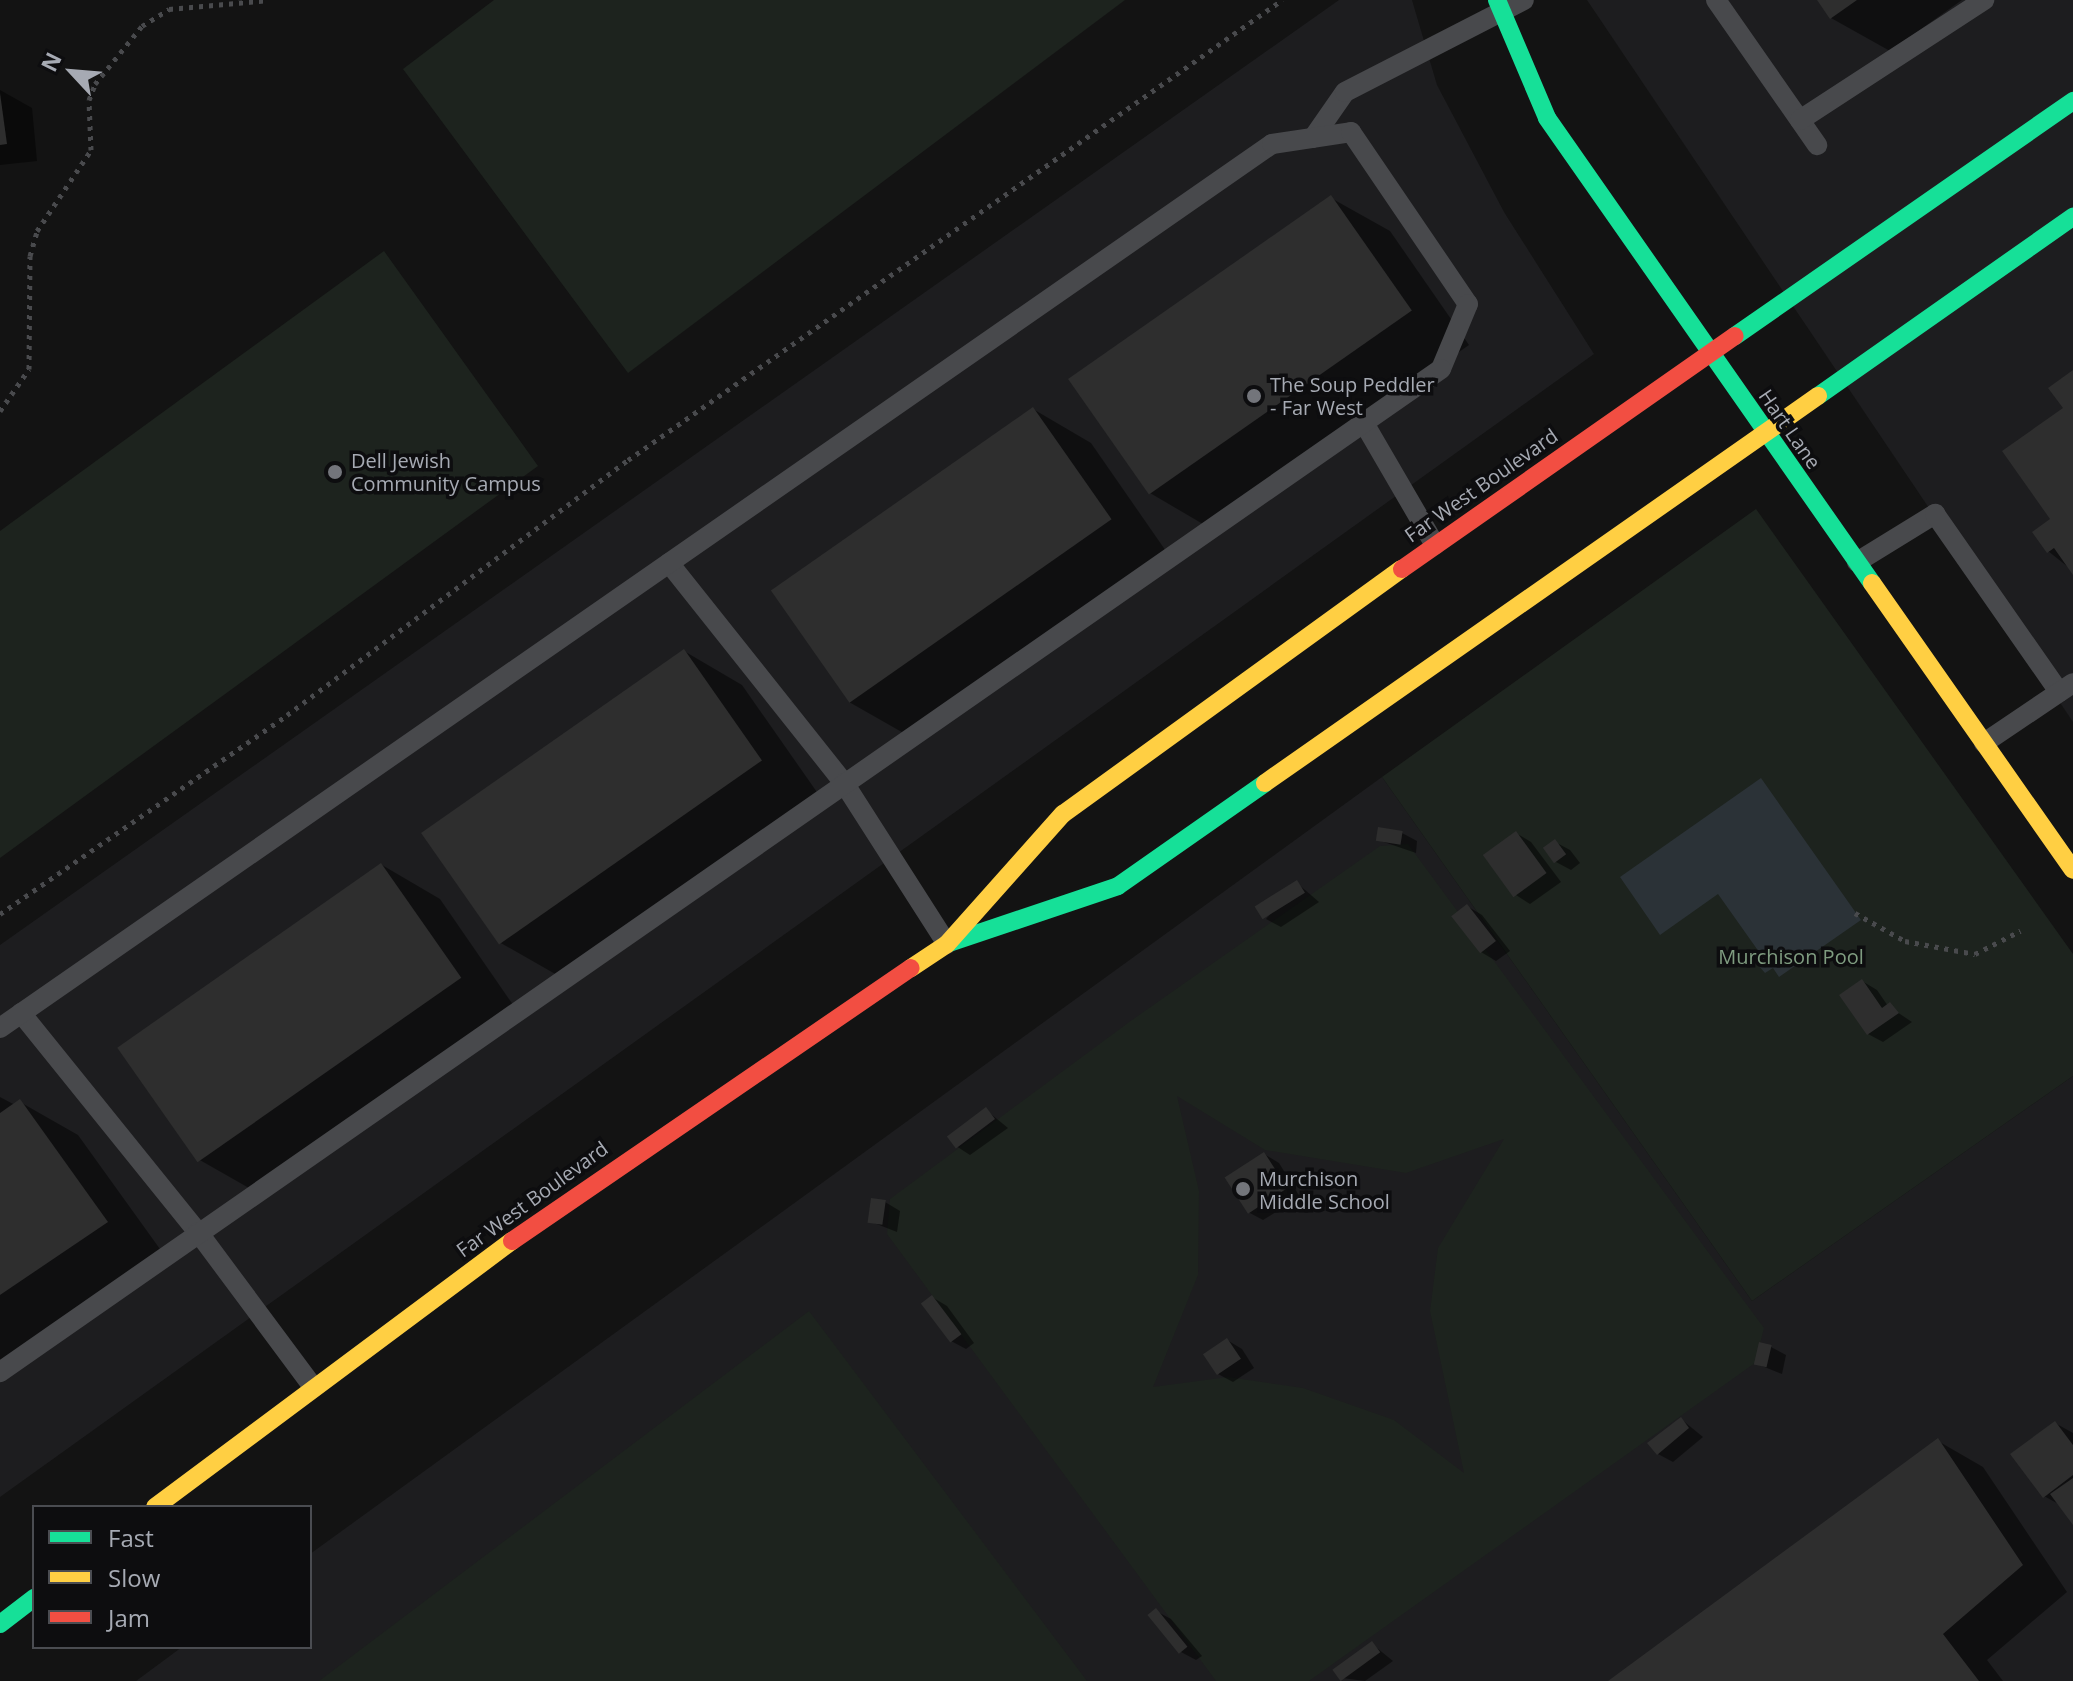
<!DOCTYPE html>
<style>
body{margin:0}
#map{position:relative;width:2073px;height:1681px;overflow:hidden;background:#131313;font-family:"Open Sans",sans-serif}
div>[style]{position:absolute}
.built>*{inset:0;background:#1d1d1f}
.green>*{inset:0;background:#1d231e}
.water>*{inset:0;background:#2b3237}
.shadow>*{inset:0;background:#0007}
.building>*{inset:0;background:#2e2e2e;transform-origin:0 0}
.path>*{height:5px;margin-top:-2.5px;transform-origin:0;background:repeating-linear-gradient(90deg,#494a4d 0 4px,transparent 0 10px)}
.lane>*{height:20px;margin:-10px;padding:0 10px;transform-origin:10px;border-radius:10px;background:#48494c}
.fast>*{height:18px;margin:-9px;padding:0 9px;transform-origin:9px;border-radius:9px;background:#16e098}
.slow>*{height:18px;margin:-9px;padding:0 9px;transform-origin:9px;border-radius:9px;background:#ffcf43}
.jam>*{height:18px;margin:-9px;padding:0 9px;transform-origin:9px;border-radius:9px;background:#f24e42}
.dots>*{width:22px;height:22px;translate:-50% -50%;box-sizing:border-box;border:4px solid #0d0d0f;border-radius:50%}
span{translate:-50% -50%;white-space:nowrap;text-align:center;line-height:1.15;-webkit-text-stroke:7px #0d0d0f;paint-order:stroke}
.poi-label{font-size:20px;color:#a6aab3}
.left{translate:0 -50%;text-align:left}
.street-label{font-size:20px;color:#a6aab3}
.park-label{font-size:20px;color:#7f9c80}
.legend{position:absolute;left:32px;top:1505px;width:280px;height:144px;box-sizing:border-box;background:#0d0d0f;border:2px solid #4a4c51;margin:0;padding:10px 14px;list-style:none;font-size:24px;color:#a6aab3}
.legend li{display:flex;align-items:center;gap:16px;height:40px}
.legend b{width:40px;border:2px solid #4a4c51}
.north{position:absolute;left:32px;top:32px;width:80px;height:80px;-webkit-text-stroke:6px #0d0d0f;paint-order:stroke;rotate:296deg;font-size:22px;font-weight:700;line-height:32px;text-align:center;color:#a6aab3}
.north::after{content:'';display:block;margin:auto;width:28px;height:36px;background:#a6aab3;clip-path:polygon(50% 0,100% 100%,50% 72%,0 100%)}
</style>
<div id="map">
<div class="built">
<div style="clip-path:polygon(1339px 0,1412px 0,1437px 85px,1504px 212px,1594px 354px,0 1497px,0 945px)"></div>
<div style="clip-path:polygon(1587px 0,2073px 0,2073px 722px)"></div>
<div style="clip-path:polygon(1382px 777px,1752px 1301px,2073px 1076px,2073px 1681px,136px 1681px,182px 1647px,310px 1647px,310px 1554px)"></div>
</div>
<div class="green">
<div style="clip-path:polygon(494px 0,1125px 0,628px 373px,403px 69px)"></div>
<div style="clip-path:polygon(384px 251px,538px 466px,0 858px,0 531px)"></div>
<div style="clip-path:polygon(1756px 509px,2073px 954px,2073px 1076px,1752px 1301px,1382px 777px)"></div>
<div style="clip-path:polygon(evenodd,1408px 844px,1764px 1328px,1755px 1363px,1309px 1681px,1216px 1681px,887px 1234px,890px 1199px,1132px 1020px,1380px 846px,1408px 844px,1177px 1096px,1265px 1150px,1406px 1173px,1504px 1139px,1438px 1248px,1430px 1311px,1464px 1473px,1394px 1420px,1303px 1388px,1228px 1377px,1153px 1387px,1198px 1275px,1199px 1191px,1177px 1096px)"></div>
<div style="clip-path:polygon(809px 1311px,1087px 1681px,319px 1681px)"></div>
</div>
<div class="water">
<div style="clip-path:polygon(1761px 778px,1861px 920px,1779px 977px,1773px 968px,1765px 973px,1757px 964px,1764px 959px,1718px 894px,1660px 935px,1620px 877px)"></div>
</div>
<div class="shadow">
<div style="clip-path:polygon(1819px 0,1962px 0,1890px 51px,1831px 18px)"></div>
<div style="clip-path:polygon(0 90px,32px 108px,37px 161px,0 165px)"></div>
<div style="clip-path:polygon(1331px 198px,1390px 231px,1469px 345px,1208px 527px,1150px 493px)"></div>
<div style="clip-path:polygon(2073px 373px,2073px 571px,2048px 551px)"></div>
<div style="clip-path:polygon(1033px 409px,1091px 443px,1168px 554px,907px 735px,849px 702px)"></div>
<div style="clip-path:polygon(684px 651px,742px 685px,819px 795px,557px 975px,499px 942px)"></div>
<div style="clip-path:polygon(1402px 833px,1417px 841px,1416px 853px,1378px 840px)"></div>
<div style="clip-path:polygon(1516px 833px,1531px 842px,1561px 882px,1530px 904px,1516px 895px)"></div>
<div style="clip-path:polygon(1555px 842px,1570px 850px,1580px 863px,1571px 870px,1556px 862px)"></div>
<div style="clip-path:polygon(382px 865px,440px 899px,518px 1012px,256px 1192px,198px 1159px)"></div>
<div style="clip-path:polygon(1297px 883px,1319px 902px,1281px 927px,1266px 919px)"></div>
<div style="clip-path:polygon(1467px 906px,1482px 915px,1510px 951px,1496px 961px,1481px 952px)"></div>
<div style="clip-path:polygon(1862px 981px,1877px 990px,1888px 1006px,1912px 1022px,1883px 1042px,1868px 1034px)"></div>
<div style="clip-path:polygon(0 1097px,15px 1105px,20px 1102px,78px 1135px,165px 1256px,0 1373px)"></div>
<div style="clip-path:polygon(986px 1110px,1008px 1128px,970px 1155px,956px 1146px)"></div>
<div style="clip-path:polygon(1264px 1154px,1279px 1163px,1300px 1197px,1263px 1220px,1248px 1212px)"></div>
<div style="clip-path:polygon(885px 1202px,900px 1211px,897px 1232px,869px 1221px)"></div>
<div style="clip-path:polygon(932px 1297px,947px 1306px,974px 1343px,966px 1349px,951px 1341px)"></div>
<div style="clip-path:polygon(1227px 1340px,1242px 1349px,1254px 1368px,1233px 1382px,1218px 1374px)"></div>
<div style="clip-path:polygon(1771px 1347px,1786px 1355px,1782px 1374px,1757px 1364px)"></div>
<div style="clip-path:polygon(1681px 1419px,1703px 1437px,1673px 1462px,1658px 1454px)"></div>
<div style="clip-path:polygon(2055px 1423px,2073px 1433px,2073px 1522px,2062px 1506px,2044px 1496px)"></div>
<div style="clip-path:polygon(1938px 1441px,1983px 1467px,2067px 1592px,1987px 1660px,2003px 1681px,1611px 1681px)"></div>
<div style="clip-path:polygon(1156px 1611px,1171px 1619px,1202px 1656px,1196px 1660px,1181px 1652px)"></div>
<div style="clip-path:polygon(1372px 1644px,1393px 1661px,1365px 1681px,1342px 1678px)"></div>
</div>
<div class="building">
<div style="clip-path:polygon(1817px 0,1857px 0,1830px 19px)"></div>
<div style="clip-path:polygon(0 93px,7px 144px,0 145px)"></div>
<div style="left:1331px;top:195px;width:141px;height:321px;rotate:55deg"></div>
<div style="clip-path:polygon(2073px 370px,2073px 575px,2054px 548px,2047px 553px,2032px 532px,2050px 519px,2002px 451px,2063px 408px,2048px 388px)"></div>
<div style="left:1033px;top:407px;width:137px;height:320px;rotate:55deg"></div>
<div style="left:684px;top:649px;width:136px;height:321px;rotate:55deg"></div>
<div style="left:1378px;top:827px;width:25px;height:14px;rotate:9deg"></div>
<div style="left:1516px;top:831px;width:52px;height:41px;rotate:54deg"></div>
<div style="left:1555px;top:839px;width:19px;height:15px;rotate:54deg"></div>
<div style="left:381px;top:863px;width:140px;height:322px;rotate:55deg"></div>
<div style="left:1297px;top:880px;width:15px;height:50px;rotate:58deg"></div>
<div style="left:1467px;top:904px;width:47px;height:20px;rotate:52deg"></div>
<div style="clip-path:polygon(1862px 979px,1882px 1008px,1890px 1002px,1899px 1013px,1867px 1035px,1839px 995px)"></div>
<div style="clip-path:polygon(20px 1099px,108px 1222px,0 1295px,0 1113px)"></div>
<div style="left:986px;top:1107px;width:15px;height:49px;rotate:53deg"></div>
<div style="left:1264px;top:1152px;width:43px;height:47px;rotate:57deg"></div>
<div style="left:871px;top:1198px;width:15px;height:25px;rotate:8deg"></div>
<div style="left:932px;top:1295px;width:49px;height:14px;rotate:53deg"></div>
<div style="left:1227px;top:1338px;width:25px;height:29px;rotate:56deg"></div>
<div style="left:1759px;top:1342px;width:13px;height:23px;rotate:13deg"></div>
<div style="clip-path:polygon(1681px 1417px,1689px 1428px,1657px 1455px,1647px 1443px)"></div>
<div style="clip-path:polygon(2055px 1421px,2073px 1445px,2073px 1475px,2043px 1498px,2010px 1454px)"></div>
<div style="clip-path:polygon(1938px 1438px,2023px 1565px,1943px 1634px,1979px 1681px,1608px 1681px)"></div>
<div style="clip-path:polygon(2073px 1478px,2073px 1525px,2050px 1494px)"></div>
<div style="left:1156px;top:1608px;width:50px;height:11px;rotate:51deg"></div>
<div style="left:1372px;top:1641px;width:14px;height:49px;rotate:54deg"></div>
</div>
<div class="path">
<div style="left:0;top:411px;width:51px;rotate:-55.4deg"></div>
<div style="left:29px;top:369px;width:113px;rotate:-89.5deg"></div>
<div style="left:30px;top:256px;width:26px;rotate:-74deg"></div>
<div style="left:37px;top:231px;width:97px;rotate:-56.3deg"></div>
<div style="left:91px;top:150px;width:50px;rotate:-92.3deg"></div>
<div style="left:89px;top:100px;width:17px;rotate:-69deg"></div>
<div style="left:95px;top:84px;width:75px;rotate:-51deg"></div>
<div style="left:142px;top:26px;width:32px;rotate:-32deg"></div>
<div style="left:169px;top:9px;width:100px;rotate:-5.1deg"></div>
<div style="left:1855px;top:913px;width:57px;rotate:29.2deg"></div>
<div style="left:1905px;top:941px;width:71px;rotate:10.5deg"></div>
<div style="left:1975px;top:954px;width:51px;rotate:-27.1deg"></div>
<div style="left:0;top:914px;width:349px;rotate:-34.7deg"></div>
<div style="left:287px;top:715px;width:426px;rotate:-36.8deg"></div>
<div style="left:628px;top:460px;width:800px;rotate:-35.12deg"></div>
</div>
<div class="lane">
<div style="left:1716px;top:0;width:177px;rotate:55.1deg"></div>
<div style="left:1800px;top:120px;width:220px;rotate:-33.1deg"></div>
<div style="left:1313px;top:138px;width:56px;rotate:-55.2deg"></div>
<div style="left:1345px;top:92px;width:201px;rotate:-27.2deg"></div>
<div style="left:1364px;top:423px;width:141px;rotate:59.8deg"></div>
<div style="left:1857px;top:562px;width:92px;rotate:-31.6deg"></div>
<div style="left:1935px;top:514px;width:217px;rotate:55.1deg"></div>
<div style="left:669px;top:563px;width:281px;rotate:51.5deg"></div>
<div style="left:844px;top:783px;width:191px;rotate:57.4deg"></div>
<div style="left:1984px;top:743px;width:107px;rotate:-34deg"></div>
<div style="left:21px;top:1013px;width:282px;rotate:51.1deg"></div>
<div style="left:198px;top:1232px;width:193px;rotate:53.4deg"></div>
<div style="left:0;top:1028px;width:1549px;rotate:-34.8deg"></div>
<div style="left:1272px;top:144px;width:80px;rotate:-8.6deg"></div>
<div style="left:1351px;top:132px;width:208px;rotate:55.8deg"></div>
<div style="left:1468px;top:304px;width:70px;rotate:112.6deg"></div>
<div style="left:1441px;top:369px;width:1756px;rotate:145.16deg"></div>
</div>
<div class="fast">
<div style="left:1497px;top:0;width:128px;rotate:67deg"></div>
<div style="left:1547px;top:118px;width:567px;rotate:55.05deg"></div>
<div style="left:1735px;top:336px;width:412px;rotate:-34.8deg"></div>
<div style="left:1818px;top:396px;width:312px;rotate:-35.1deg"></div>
<div style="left:949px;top:943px;width:178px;rotate:-18.6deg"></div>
<div style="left:1118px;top:886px;width:179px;rotate:-35deg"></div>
<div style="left:0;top:1624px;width:43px;rotate:-37.4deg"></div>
</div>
<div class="slow">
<div style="left:1872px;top:583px;width:350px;rotate:55deg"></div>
<div style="left:1265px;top:783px;width:675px;rotate:-34.99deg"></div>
<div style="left:911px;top:968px;width:43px;rotate:-33.7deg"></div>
<div style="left:947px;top:944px;width:174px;rotate:-48.3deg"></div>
<div style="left:1063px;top:814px;width:418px;rotate:-35.9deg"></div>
<div style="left:155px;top:1507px;width:445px;rotate:-36.7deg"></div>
</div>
<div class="jam">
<div style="left:1402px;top:569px;width:406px;rotate:-35deg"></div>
<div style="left:512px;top:1241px;width:483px;rotate:-34.4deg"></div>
</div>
<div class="dots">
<div style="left:1254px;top:396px;background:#73757b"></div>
<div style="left:335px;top:472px;background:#73757b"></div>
<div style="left:1243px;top:1189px;background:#73757b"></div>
</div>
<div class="poi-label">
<span class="left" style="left:1270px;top:396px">The Soup Peddler<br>- Far West</span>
<span class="left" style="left:351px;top:472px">Dell Jewish<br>Community Campus</span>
<span class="left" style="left:1259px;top:1190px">Murchison<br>Middle School</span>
</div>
<div class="street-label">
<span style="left:1790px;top:429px;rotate:55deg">Hart Lane</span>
<span style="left:1481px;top:485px;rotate:-35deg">Far West Boulevard</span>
<span style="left:532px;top:1199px;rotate:-36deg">Far West Boulevard</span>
</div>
<div class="park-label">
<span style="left:1791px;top:956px">Murchison Pool</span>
</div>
<ul class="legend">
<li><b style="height:10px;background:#16e098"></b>Fast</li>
<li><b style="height:10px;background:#ffcf43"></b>Slow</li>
<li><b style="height:10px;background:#f24e42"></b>Jam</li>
</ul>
<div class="north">N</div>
</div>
